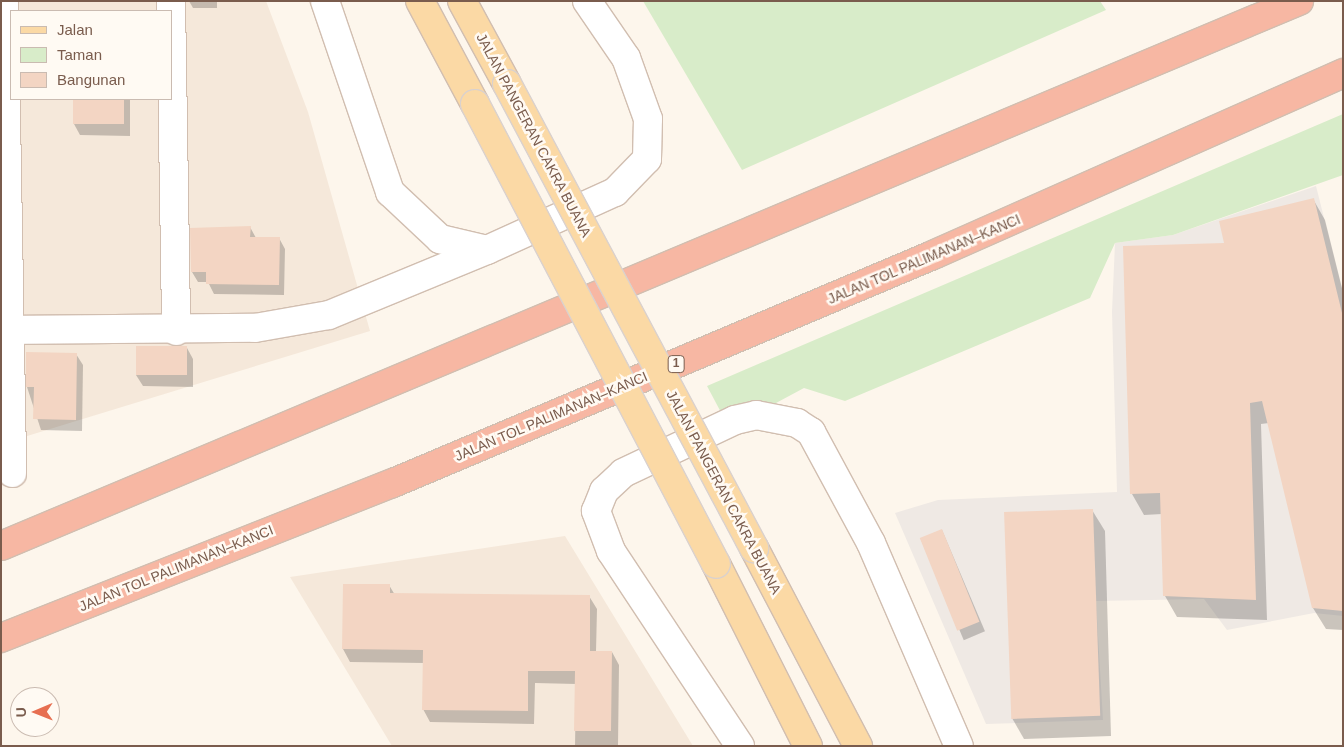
<!DOCTYPE html>
<meta charset="utf-8">
<style>
body{margin:0}
#map{position:relative;width:1344px;height:747px;overflow:hidden;background:#fdf6ec;font-family:Helvetica,sans-serif}
div>[style]{position:absolute}
.residential>*{inset:0;background:#f5e8da}
.industrial>*{inset:0;background:#efe9e4}
.green>*{inset:0;background:#d8ecc9}
.shadow>*{inset:0;background:#0003;transform-origin:0 0}
.building>*{inset:0;background:#f3d5c3;transform-origin:0 0}
.roads{filter:drop-shadow(1px 0 #d1beb0) drop-shadow(-1px 0 #d1beb0) drop-shadow(0 1px #d1beb0) drop-shadow(0 -1px #d1beb0)}
.minor>*{height:28px;margin:-14px;padding:0 14px;transform-origin:14px;border-radius:14px;background:#fff}
.primary>*{height:28px;margin:-14px;padding:0 14px;transform-origin:14px;border-radius:14px;background:#fbd9a5}
.motorway>*{height:28px;margin:-14px;padding:0 14px;transform-origin:14px;border-radius:14px;background:#f7b7a3}
.bridges{filter:drop-shadow(1px 0 #dad1cd) drop-shadow(-1px 0 #dad1cd) drop-shadow(0 1px #dad1cd) drop-shadow(0 -1px #dad1cd)}
.primary-bridge>*{height:28px;margin:-14px;padding:0 14px;transform-origin:14px;border-radius:14px;background:#fbd9a5}
span{translate:-50% -50%;white-space:nowrap;text-align:center;line-height:1.15;-webkit-text-stroke:5px #fffaf3;paint-order:stroke}
.shield-label span{padding:1px 4px;background:#fffaf3;border:1px solid;border-radius:4px;-webkit-text-stroke-width:0}
.shield-label{font-size:12px;color:#7a5c4d;font-weight:700}
.street-label{font-size:14px;color:#7a5c4d}
.frame{position:absolute;inset:0;border:2px solid #7a5c4d;pointer-events:none}
.legend{position:absolute;left:10px;top:10px;width:162px;height:90px;box-sizing:border-box;background:#fffaf3;border:1px solid #cabbb1;margin:0;padding:6px 9px;list-style:none;font-size:15px;color:#7a5c4d}
.legend li{display:flex;align-items:center;gap:10px;height:25px}
.legend b{width:25px;border:1px solid #cabbb1}
.north{position:absolute;left:10px;top:687px;width:50px;height:50px;box-sizing:border-box;background:#fffaf3;border:1px solid #cabbb1;border-radius:50%;rotate:269deg;font-size:14px;font-weight:700;line-height:20px;text-align:center;color:#7a5c4d}
.north::after{content:'';display:block;margin:auto;width:18px;height:22px;background:#e76f51;clip-path:polygon(50% 0,100% 100%,50% 72%,0 100%)}
</style>
<div id="map">
<div class="residential">
<div style="clip-path:polygon(evenodd,1px 1px,266px 1px,308px 112px,370px 331px,1px 444px,1px 1px,11px 11px,171px 11px,171px 99px,11px 99px,11px 11px)"></div>
<div style="clip-path:polygon(565px 536px,693px 746px,392px 746px,290px 577px)"></div>
</div>
<div class="industrial">
<div style="clip-path:polygon(1316px 186px,1343px 293px,1343px 616px,1314px 613px,1227px 630px,1204px 599px,1096px 601px,1103px 720px,986px 724px,895px 513px,938px 500px,1117px 492px,1112px 312px,1115px 243px,1173px 235px)"></div>
</div>
<div class="green">
<div style="clip-path:polygon(643px 1px,1100px 1px,1106px 10px,742px 170px)"></div>
<div style="clip-path:polygon(1343px 114px,1343px 175px,1173px 235px,1115px 243px,1090px 298px,845px 401px,804px 388px,776px 403px,724px 418px,707px 386px)"></div>
</div>
<div class="shadow">
<div style="clip-path:polygon(189px 1px,217px 1px,217px 8px,193px 8px)"></div>
<div style="clip-path:polygon(74px 99px,130px 99px,130px 136px,80px 135px,74px 124px)"></div>
<div style="clip-path:polygon(1313px 199px,1325px 220px,1343px 292px,1343px 630px,1326px 629px,1313px 608px,1269px 423px,1261px 424px,1267px 620px,1177px 617px,1165px 596px,1162px 514px,1144px 515px,1132px 494px,1226px 244px)"></div>
<div style="clip-path:polygon(250px 227px,256px 238px,279px 238px,285px 249px,284px 295px,214px 294px,208px 282px,198px 282px,192px 272px)"></div>
<div style="clip-path:polygon(187px 348px,193px 359px,193px 387px,143px 386px,136px 375px)"></div>
<div style="clip-path:polygon(76px 354px,83px 365px,82px 431px,41px 430px,27px 387px)"></div>
<div style="clip-path:polygon(1092px 510px,1105px 531px,1111px 736px,1024px 739px,1012px 718px)"></div>
<div style="left:942px;top:530px;width:110px;height:23px;rotate:67deg"></div>
<div style="clip-path:polygon(389px 585px,395px 595px,589px 596px,597px 609px,596px 652px,612px 652px,619px 665px,618px 746px,575px 746px,576px 684px,535px 683px,534px 724px,430px 722px,423px 709px,424px 663px,350px 662px,343px 649px)"></div>
</div>
<div class="building">
<div style="left:73px;top:99px;width:51px;height:25px"></div>
<div style="clip-path:polygon(1314px 198px,1343px 317px,1343px 611px,1312px 608px,1262px 401px,1250px 403px,1256px 600px,1163px 596px,1160px 493px,1130px 494px,1123px 246px,1224px 243px,1219px 221px)"></div>
<div style="clip-path:polygon(251px 226px,250px 237px,280px 237px,279px 285px,206px 284px,206px 272px,191px 272px,190px 228px)"></div>
<div style="left:136px;top:346px;width:51px;height:29px"></div>
<div style="clip-path:polygon(26px 352px,77px 353px,76px 420px,33px 419px,34px 387px,26px 387px)"></div>
<div style="left:1093px;top:509px;width:207px;height:89px;rotate:88deg"></div>
<div style="left:942px;top:529px;width:100px;height:24px;rotate:68deg"></div>
<div style="clip-path:polygon(343px 584px,390px 584px,390px 593px,590px 595px,590px 651px,612px 651px,611px 731px,574px 731px,575px 671px,528px 671px,528px 711px,422px 710px,423px 650px,342px 649px)"></div>
</div>
<div class="roads">
<div class="minor">
<div style="left:4px;top:1px;width:472px;rotate:89deg"></div>
<div style="left:171px;top:1px;width:330px;rotate:89.1deg"></div>
<div style="left:325px;top:1px;width:202px;rotate:71.2deg"></div>
<div style="left:390px;top:192px;width:69px;rotate:43.2deg"></div>
<div style="left:440px;top:239px;width:48px;rotate:13.2deg"></div>
<div style="left:487px;top:250px;width:141px;rotate:-24.4deg"></div>
<div style="left:615px;top:192px;width:46px;rotate:-45.9deg"></div>
<div style="left:647px;top:159px;width:40px;rotate:-88.6deg"></div>
<div style="left:648px;top:119px;width:65px;rotate:-109.8deg"></div>
<div style="left:626px;top:58px;width:69px;rotate:-124.4deg"></div>
<div style="left:1px;top:330px;width:254px;rotate:-0.5deg"></div>
<div style="left:255px;top:328px;width:75px;rotate:-10deg"></div>
<div style="left:329px;top:315px;width:171px;rotate:-22.4deg"></div>
<div style="left:740px;top:746px;width:234px;rotate:-123.5deg"></div>
<div style="left:611px;top:551px;width:43px;rotate:-110.6deg"></div>
<div style="left:596px;top:511px;width:22px;rotate:-68deg"></div>
<div style="left:604px;top:491px;width:26px;rotate:-43deg"></div>
<div style="left:623px;top:473px;width:124px;rotate:-25.3deg"></div>
<div style="left:735px;top:420px;width:22px;rotate:-13deg"></div>
<div style="left:756px;top:415px;width:42px;rotate:11deg"></div>
<div style="left:797px;top:423px;width:17px;rotate:33deg"></div>
<div style="left:811px;top:432px;width:126px;rotate:61.6deg"></div>
<div style="left:871px;top:543px;width:221px;rotate:66.6deg"></div>
</div>
<div class="primary">
<div style="left:420px;top:1px;width:117px;rotate:61.9deg"></div>
<div style="left:462px;top:1px;width:94px;rotate:61.5deg"></div>
<div style="left:754px;top:548px;width:224px;rotate:62.3deg"></div>
<div style="left:716px;top:564px;width:204px;rotate:63.2deg"></div>
</div>
<div class="motorway">
<div style="left:1px;top:546px;width:1408px;rotate:-22.78deg"></div>
<div style="left:1px;top:638px;width:422px;rotate:-21.6deg"></div>
<div style="left:393px;top:483px;width:586px;rotate:-22.89deg"></div>
<div style="left:933px;top:255px;width:449px;rotate:-23.9deg"></div>
</div>
</div>
<div class="bridges">
<div class="primary-bridge">
<div style="left:507px;top:84px;width:526px;rotate:61.97deg"></div>
<div style="left:475px;top:104px;width:519px;rotate:62.35deg"></div>
</div>
</div>
<div class="shield-label">
<span style="left:676px;top:364px">1</span>
</div>
<div class="street-label">
<span style="left:534px;top:135px;rotate:62deg">JALAN PANGERAN CAKRA BUANA</span>
<span style="left:924px;top:259px;rotate:-23deg">JALAN TOL PALIMANAN–KANCI</span>
<span style="left:551px;top:416px;rotate:-23deg">JALAN TOL PALIMANAN–KANCI</span>
<span style="left:724px;top:492px;rotate:62deg">JALAN PANGERAN CAKRA BUANA</span>
<span style="left:176px;top:568px;rotate:-22deg">JALAN TOL PALIMANAN–KANCI</span>
</div>
<div class="frame"></div>
<ul class="legend">
<li><b style="height:6px;background:#fbd9a5"></b>Jalan</li>
<li><b style="height:14px;background:#d8ecc9"></b>Taman</li>
<li><b style="height:14px;background:#f3d5c3"></b>Bangunan</li>
</ul>
<div class="north">U</div>
</div>
